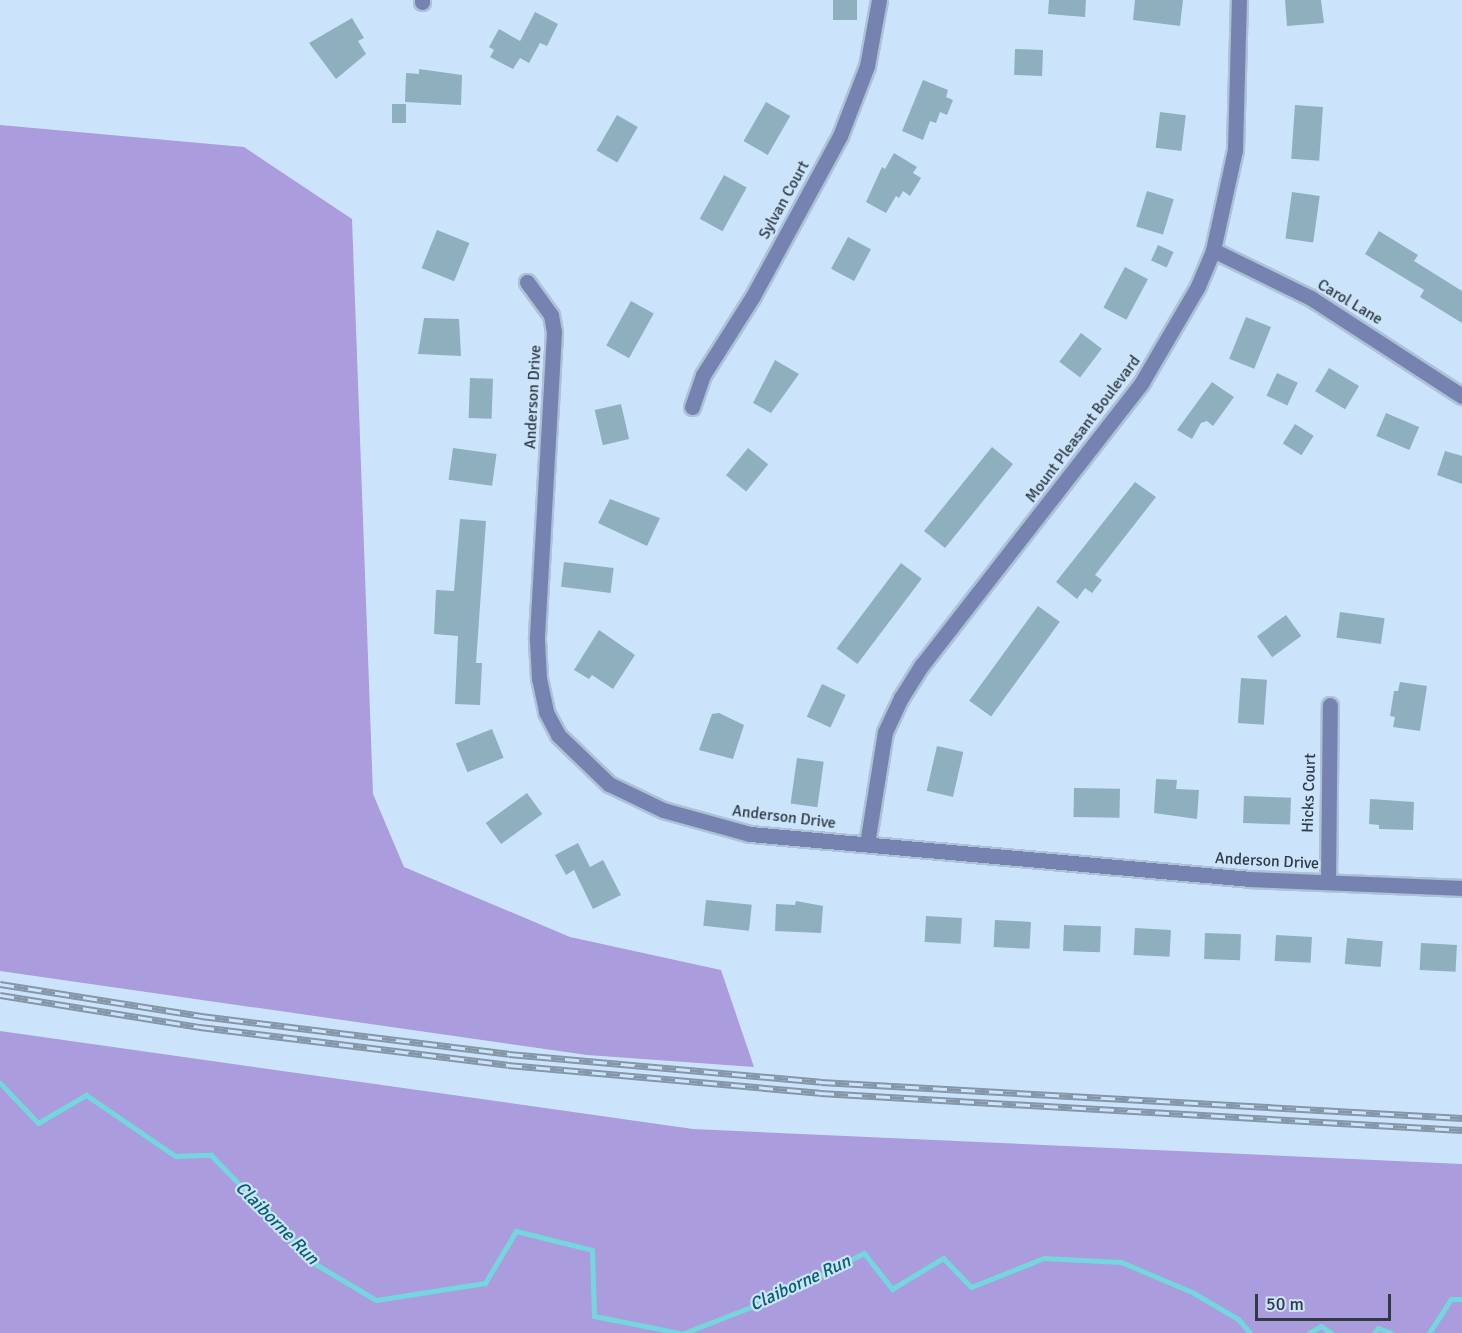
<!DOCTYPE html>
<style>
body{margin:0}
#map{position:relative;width:1462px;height:1333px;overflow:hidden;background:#cce4fb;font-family:Signika,sans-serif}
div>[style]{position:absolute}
.forest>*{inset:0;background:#aa9cdd}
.stream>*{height:5px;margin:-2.5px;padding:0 2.5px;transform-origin:2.5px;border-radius:2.5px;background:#74d7dd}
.building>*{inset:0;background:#8eafbd;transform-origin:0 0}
.roads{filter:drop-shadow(2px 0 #adc2d6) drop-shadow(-2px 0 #adc2d6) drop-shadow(0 2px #adc2d6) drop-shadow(0 -2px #adc2d6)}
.minor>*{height:15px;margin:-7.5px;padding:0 7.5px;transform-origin:7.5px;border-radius:7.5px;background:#7683b0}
.rail>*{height:7px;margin-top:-3.5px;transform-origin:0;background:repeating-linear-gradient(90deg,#cce4fb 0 14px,#8496a7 0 28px);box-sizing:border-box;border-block:2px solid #8496a7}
span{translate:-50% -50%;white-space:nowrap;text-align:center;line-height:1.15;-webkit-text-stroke:4.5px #cce4fb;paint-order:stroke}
.street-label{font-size:16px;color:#303a43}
.water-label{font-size:18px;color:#086166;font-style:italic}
.scale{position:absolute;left:1255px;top:1294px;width:136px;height:27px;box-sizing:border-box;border:3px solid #303a43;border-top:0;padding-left:8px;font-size:18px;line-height:21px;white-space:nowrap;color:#303a43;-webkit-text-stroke:4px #cce4fb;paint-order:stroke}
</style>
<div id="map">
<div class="forest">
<div style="clip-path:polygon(0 125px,244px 147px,352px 219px,373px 794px,404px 867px,570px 937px,721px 970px,754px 1067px,587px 1055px,0 971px)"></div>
<div style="clip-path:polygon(0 1031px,693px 1129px,1462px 1164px,1462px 1333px,0 1333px)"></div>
</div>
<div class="stream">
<div style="left:0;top:1083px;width:55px;rotate:46.5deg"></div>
<div style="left:38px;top:1123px;width:56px;rotate:-30.3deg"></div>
<div style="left:86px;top:1095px;width:108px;rotate:34.4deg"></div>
<div style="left:175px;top:1156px;width:36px;rotate:-2deg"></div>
<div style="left:211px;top:1155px;width:153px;rotate:46.1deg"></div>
<div style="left:317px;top:1265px;width:69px;rotate:30.7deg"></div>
<div style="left:376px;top:1300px;width:110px;rotate:-8.9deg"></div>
<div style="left:485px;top:1283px;width:61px;rotate:-59.2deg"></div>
<div style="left:516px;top:1231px;width:78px;rotate:14deg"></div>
<div style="left:592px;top:1250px;width:66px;rotate:88.3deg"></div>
<div style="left:594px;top:1316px;width:88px;rotate:11.2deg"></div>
<div style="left:684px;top:1333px;width:105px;rotate:-21.2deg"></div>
<div style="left:782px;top:1295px;width:92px;rotate:-27.1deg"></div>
<div style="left:864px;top:1253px;width:46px;rotate:52.1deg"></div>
<div style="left:892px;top:1289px;width:60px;rotate:-31.3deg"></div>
<div style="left:943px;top:1258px;width:40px;rotate:46deg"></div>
<div style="left:971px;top:1287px;width:79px;rotate:-21.7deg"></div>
<div style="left:1044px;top:1258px;width:77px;rotate:3deg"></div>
<div style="left:1121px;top:1262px;width:77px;rotate:22.9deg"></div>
<div style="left:1192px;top:1292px;width:53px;rotate:30.4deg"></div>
<div style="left:1238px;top:1319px;width:18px;rotate:49deg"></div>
<div style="left:1309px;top:1333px;width:14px;rotate:-30deg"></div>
<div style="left:1321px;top:1326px;width:12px;rotate:35deg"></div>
<div style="left:1374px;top:1333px;width:6px;rotate:-51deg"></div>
<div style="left:1378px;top:1328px;width:14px;rotate:21deg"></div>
<div style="left:1429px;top:1333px;width:40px;rotate:-57.1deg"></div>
<div style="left:1451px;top:1299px;width:11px"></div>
</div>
<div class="building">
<div style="left:833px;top:0;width:24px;height:20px"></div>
<div style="clip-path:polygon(1049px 0,1086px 0,1085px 17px,1048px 14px)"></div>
<div style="clip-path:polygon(1135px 0,1183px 0,1180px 26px,1133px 20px)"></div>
<div style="clip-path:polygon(1285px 0,1321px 0,1324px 23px,1287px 26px)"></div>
<div style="clip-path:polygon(535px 12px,558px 24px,547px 46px,540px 43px,529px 63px,520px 58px,513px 69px,490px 57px,494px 50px,489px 47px,499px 29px,520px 41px)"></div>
<div style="clip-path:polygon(352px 18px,364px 38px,358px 41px,366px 54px,336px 79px,309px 43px)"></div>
<div style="left:1015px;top:49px;width:28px;height:26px;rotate:2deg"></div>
<div style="clip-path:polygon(419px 69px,462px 75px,461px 105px,405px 102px,406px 73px,419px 74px)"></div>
<div style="clip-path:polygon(923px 80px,948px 90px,946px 97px,953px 100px,947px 115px,940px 112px,936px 123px,930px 121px,923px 140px,902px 131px)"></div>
<div style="left:766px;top:102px;width:28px;height:45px;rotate:30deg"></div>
<div style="left:392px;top:104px;width:14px;height:19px"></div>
<div style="left:1295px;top:105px;width:28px;height:54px;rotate:4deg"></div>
<div style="left:1160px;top:112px;width:26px;height:36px;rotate:7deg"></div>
<div style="left:617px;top:115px;width:24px;height:41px;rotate:30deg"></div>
<div style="clip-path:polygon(894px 153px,917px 167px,913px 173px,921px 178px,910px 196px,903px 191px,899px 198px,896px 196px,886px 213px,866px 202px,882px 167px,885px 169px)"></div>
<div style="left:724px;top:175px;width:26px;height:50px;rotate:29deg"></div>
<div style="left:1147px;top:191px;width:28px;height:37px;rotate:17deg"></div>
<div style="left:1292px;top:192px;width:28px;height:47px;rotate:8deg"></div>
<div style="left:437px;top:230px;width:35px;height:41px;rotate:22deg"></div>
<div style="clip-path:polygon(1379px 231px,1418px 255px,1414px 261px,1462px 291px,1462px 323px,1420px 297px,1424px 290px,1365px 254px)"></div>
<div style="left:848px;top:237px;width:26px;height:36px;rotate:28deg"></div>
<div style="left:1158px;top:245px;width:17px;height:17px;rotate:24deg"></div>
<div style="left:1125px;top:267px;width:26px;height:46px;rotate:28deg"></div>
<div style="left:631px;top:301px;width:26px;height:51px;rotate:29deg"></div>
<div style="left:1246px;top:317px;width:27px;height:45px;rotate:22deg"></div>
<div style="clip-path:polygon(424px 318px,459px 319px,461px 356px,418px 354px)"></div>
<div style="left:1081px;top:333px;width:26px;height:36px;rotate:37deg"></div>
<div style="clip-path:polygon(775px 360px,799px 374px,771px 413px,753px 403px)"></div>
<div style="left:1329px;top:368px;width:35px;height:27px;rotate:31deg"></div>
<div style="left:1277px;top:373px;width:23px;height:25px;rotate:25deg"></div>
<div style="left:470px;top:378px;width:23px;height:40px;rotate:2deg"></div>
<div style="clip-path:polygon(1212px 382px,1234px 397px,1213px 426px,1207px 421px,1201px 423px,1192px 439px,1177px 430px)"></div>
<div style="left:621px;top:404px;width:36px;height:27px;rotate:77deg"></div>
<div style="left:1386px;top:413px;width:36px;height:25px;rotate:23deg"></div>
<div style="left:1295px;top:424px;width:22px;height:23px;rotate:32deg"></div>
<div style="left:992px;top:447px;width:27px;height:108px;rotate:39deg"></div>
<div style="left:453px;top:448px;width:44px;height:32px;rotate:8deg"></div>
<div style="left:748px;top:448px;width:26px;height:35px;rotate:39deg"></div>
<div style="clip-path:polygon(1445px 451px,1462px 456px,1462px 484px,1437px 475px)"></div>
<div style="clip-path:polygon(1135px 482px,1156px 497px,1095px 575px,1102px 580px,1092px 593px,1085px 588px,1077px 599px,1056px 582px)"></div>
<div style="clip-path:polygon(610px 499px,660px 518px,647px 546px,598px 523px)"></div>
<div style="clip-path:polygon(460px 519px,486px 521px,476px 663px,482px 663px,480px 705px,455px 704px,458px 636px,434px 634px,436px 590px,454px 591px)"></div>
<div style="left:564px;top:562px;width:50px;height:25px;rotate:7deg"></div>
<div style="left:901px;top:563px;width:26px;height:107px;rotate:37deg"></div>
<div style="left:1038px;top:606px;width:27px;height:117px;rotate:36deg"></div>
<div style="left:1340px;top:612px;width:45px;height:26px;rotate:8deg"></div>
<div style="left:1286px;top:615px;width:26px;height:36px;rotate:54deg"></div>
<div style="clip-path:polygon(599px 630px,635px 655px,613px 689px,592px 675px,589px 679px,574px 670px)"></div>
<div style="left:1241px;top:678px;width:26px;height:45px;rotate:4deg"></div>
<div style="clip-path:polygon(1400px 682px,1427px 686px,1420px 731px,1393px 727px,1395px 717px,1390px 716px,1394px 691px,1398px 691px)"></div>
<div style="left:822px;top:684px;width:26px;height:36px;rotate:25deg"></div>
<div style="clip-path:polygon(719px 713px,744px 725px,733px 759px,699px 750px,712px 714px)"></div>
<div style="left:492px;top:729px;width:31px;height:39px;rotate:68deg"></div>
<div style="left:937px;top:746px;width:27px;height:46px;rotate:13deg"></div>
<div style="left:797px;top:758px;width:27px;height:46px;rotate:8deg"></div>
<div style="clip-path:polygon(1156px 779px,1177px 780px,1176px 789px,1199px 790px,1197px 819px,1154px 813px)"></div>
<div style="left:1074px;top:788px;width:46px;height:29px;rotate:1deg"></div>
<div style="left:527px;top:793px;width:26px;height:51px;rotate:54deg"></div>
<div style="left:1244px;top:796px;width:47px;height:27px;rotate:2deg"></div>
<div style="clip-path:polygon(1370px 799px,1414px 802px,1413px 830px,1379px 829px,1379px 825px,1369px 824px)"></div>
<div style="clip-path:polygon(578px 843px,590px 867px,603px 860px,621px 895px,593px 909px,574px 870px,566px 875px,555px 855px)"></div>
<div style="left:706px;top:900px;width:46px;height:26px;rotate:6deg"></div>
<div style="clip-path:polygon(796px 901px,823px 906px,821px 933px,775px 931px,776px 904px,795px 905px)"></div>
<div style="left:926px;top:916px;width:36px;height:26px;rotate:3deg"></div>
<div style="left:995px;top:920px;width:36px;height:27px;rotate:3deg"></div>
<div style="left:1064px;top:925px;width:37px;height:26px;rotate:2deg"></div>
<div style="left:1135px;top:928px;width:36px;height:27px;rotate:3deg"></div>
<div style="left:1205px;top:933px;width:36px;height:26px;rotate:2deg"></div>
<div style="left:1276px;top:935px;width:36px;height:26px;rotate:3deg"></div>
<div style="left:1347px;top:938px;width:36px;height:26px;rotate:5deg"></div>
<div style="left:1421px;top:943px;width:36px;height:27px;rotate:3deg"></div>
</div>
<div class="roads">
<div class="minor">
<div style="left:422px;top:0;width:2px;rotate:90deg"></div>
<div style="left:1213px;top:250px;width:109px;rotate:26.1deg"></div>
<div style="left:1311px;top:298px;width:180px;rotate:33deg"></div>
<div style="left:527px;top:282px;width:41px;rotate:54deg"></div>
<div style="left:551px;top:315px;width:17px;rotate:80deg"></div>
<div style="left:554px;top:332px;width:308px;rotate:93.2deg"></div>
<div style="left:537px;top:640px;width:38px;rotate:87deg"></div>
<div style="left:539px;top:678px;width:35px;rotate:78deg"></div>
<div style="left:546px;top:712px;width:26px;rotate:62deg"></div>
<div style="left:558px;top:735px;width:71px;rotate:43.9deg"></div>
<div style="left:609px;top:784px;width:60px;rotate:25.7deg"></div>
<div style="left:663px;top:810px;width:90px;rotate:15.4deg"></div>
<div style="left:750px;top:834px;width:502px;rotate:5.14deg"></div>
<div style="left:1250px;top:879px;width:212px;rotate:2.4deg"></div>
<div style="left:692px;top:407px;width:34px;rotate:-71deg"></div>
<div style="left:703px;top:375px;width:93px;rotate:-57.7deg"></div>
<div style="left:753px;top:296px;width:182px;rotate:-61.5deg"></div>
<div style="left:840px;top:136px;width:75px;rotate:-68.9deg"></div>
<div style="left:867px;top:66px;width:67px;rotate:-79.7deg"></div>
<div style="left:867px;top:844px;width:113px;rotate:-80.9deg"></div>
<div style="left:885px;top:732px;width:38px;rotate:-65deg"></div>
<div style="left:901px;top:698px;width:39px;rotate:-58deg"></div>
<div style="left:922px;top:665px;width:358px;rotate:-52.1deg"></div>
<div style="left:1142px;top:382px;width:111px;rotate:-59.7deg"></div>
<div style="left:1198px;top:286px;width:39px;rotate:-67deg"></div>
<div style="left:1213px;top:250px;width:102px;rotate:-77.6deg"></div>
<div style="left:1235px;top:150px;width:150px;rotate:-88.5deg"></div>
<div style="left:1328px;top:882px;width:177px;rotate:-89.4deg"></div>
</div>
</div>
<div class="rail">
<div style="left:0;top:984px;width:204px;rotate:9deg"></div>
<div style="left:201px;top:1016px;width:310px;rotate:7deg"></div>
<div style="left:509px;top:1054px;width:313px;rotate:5.1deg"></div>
<div style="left:821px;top:1082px;width:642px;rotate:3.21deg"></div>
<div style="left:0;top:995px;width:203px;rotate:9.1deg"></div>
<div style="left:200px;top:1027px;width:310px;rotate:7deg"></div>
<div style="left:508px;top:1065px;width:313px;rotate:5.1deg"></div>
<div style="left:820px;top:1093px;width:643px;rotate:3.3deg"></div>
</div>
<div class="street-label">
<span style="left:784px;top:200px;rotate:-61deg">Sylvan Court</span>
<span style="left:1350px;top:302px;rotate:31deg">Carol Lane</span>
<span style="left:533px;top:397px;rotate:-87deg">Anderson Drive</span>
<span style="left:1083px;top:429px;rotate:-53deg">Mount Pleasant Boulevard</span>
<span style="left:1309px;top:793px;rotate:-88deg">Hicks Court</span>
<span style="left:784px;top:817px;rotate:7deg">Anderson Drive</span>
<span style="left:1267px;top:861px;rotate:3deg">Anderson Drive</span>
</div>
<div class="water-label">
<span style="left:277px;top:1223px;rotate:45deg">Claiborne Run</span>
<span style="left:800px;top:1283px;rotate:-25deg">Claiborne Run</span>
</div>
<div class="scale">50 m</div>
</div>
